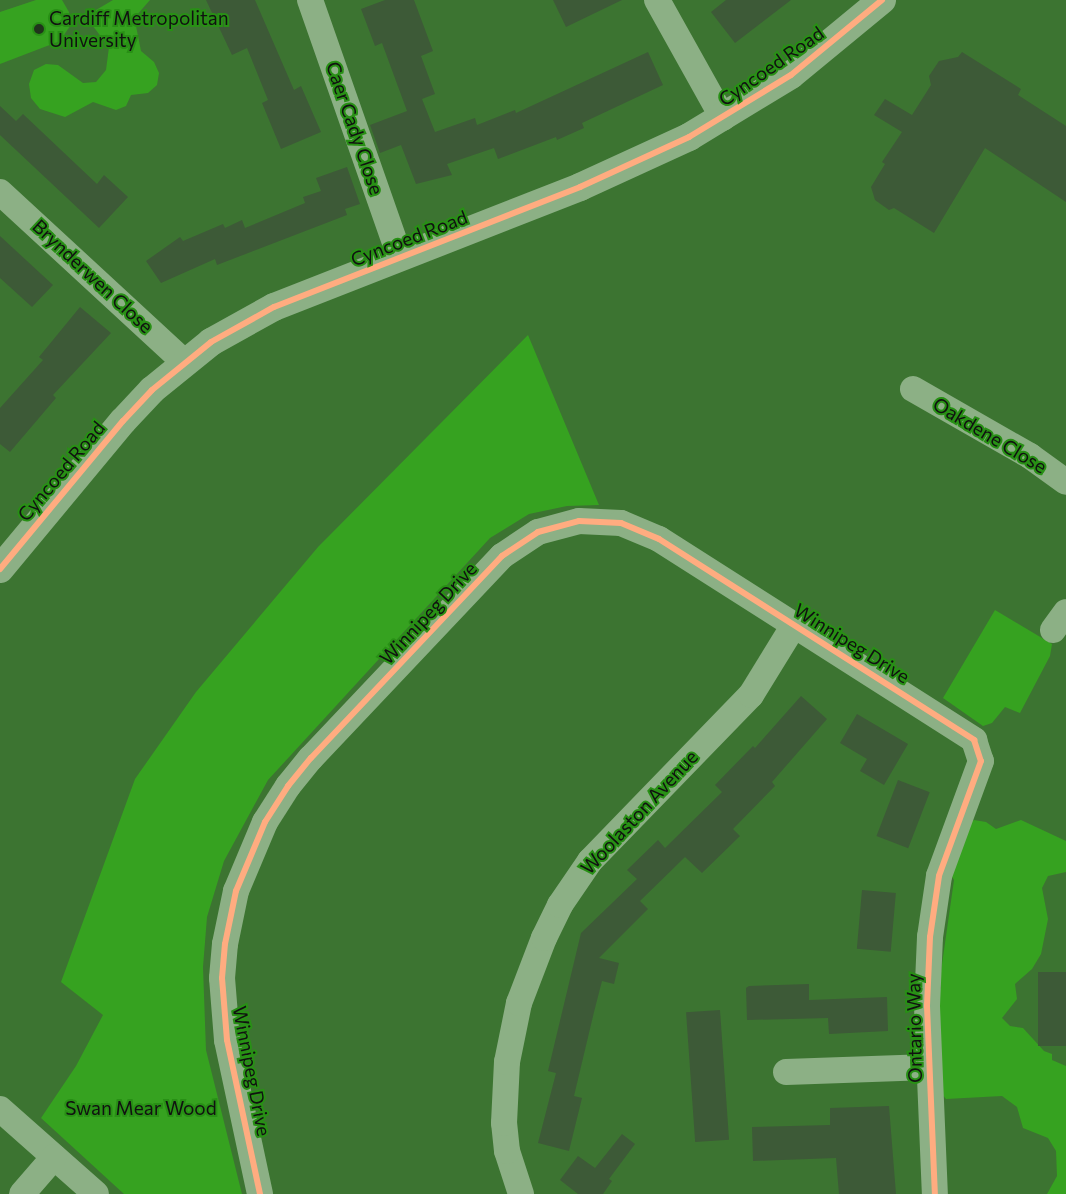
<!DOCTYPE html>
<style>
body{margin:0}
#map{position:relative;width:1066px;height:1194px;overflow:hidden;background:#3c7431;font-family:Commissioner,sans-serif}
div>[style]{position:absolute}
.green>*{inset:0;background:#36a220}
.building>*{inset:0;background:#3d5a37;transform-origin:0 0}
.minor>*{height:26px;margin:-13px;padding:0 13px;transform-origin:13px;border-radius:13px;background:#8cb085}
.tertiary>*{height:28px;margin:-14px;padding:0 14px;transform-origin:14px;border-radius:14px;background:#8cb085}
.cycleway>*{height:6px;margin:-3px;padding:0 3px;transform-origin:3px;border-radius:3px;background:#ffac80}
.dots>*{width:14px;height:14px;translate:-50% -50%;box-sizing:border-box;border:2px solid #289015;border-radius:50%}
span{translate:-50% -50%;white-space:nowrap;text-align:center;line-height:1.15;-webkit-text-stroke:4px #289015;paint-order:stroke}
.poi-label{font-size:19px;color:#111}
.left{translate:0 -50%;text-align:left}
.street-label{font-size:19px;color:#111}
.park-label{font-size:19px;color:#111}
</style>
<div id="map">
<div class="green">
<div style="clip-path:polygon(36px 0,62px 0,69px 12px,70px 26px,60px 41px,0 64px,0 12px)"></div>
<div style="clip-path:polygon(113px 0,150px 0,136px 16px,136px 26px,141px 51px,154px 62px,159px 73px,157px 85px,148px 93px,131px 95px,126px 106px,116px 110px,93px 102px,65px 117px,40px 109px,31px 98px,29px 84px,34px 70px,46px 64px,58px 65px,83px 83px,96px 82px,106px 70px,109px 47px,89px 21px,96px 10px)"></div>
<div style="clip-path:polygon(528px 335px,599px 505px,567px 506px,529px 514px,490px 538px,268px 780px,224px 861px,207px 917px,203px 967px,206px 1050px,242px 1194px,124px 1194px,41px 1118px,76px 1066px,103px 1015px,61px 982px,135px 779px,196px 692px,318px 547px)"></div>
<div style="clip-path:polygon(995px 610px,1052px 644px,1050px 656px,1020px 713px,1005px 707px,992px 723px,983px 726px,943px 698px)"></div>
<div style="clip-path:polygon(974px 820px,986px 822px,996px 829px,1021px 820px,1066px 841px,1066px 872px,1048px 876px,1042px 888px,1048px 919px,1041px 954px,1032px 969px,1015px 984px,1017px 999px,1002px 1018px,1010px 1026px,1023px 1028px,1044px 1051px,1052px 1054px,1052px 1060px,1066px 1066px,1066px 1194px,1047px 1194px,1057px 1176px,1056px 1151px,1048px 1138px,1023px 1128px,1017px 1107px,1002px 1096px,946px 1099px,939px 1091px,932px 997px,941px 988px,940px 978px,954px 880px,947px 869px,967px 823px)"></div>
</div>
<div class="building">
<div style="clip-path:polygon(206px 0,255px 0,294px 90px,301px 86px,321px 132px,281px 149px,262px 103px,268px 100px,247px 48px,232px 55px)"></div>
<div style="clip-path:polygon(385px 0,414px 0,433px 51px,421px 56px,435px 94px,422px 99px,435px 132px,475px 118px,477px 125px,515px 110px,516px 113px,648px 52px,663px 85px,582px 123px,584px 128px,557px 140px,556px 137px,498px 159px,494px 148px,447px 164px,452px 175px,416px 184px,401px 145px,380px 153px,370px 125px,407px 111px,382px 43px,375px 46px,361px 9px)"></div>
<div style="clip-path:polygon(553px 0,622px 0,566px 27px)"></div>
<div style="clip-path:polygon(726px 0,791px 0,735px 43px,711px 12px)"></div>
<div style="clip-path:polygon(962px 52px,1021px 89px,1018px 95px,1066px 126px,1066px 202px,985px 148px,934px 233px,894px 208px,889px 210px,875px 200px,871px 187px,885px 164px,882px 162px,902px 132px,874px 115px,885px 99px,912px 115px,931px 85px,929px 76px,939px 61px,958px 57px)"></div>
<div style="clip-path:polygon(0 106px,16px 121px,23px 114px,97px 184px,104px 175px,128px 197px,99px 228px,0 135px)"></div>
<div style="clip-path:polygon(347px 167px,360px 204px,345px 209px,347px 215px,217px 265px,215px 259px,161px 283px,146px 261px,180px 237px,183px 241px,223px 224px,225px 228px,242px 220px,245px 228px,305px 203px,303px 197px,321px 191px,316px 178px)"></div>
<div style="clip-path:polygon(0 236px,53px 285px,32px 307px,0 278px)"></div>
<div style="clip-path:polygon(80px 307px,111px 333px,53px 395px,56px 398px,10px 452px,0 444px,0 408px,43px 360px,39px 357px)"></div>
<div style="clip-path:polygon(801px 696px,827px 719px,772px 782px,775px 786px,733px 829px,740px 836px,702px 873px,685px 857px,640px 901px,648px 909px,599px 958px,619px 963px,614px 984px,602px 981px,594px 1012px,574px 1096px,582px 1098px,569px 1151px,538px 1143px,556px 1073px,548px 1071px,581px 933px,637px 879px,627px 870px,658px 840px,665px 848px,722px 792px,715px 785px,753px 746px,755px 748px)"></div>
<div style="clip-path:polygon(857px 714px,908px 744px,884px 785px,860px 771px,867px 759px,840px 743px)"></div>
<div style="left:898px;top:780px;width:34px;height:60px;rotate:21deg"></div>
<div style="left:862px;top:890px;width:34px;height:59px;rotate:5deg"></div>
<div style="left:1038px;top:972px;width:28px;height:74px"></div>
<div style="clip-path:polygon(809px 984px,809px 1000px,887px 997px,888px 1031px,829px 1034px,828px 1018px,747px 1020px,746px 988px,749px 986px)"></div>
<div style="left:720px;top:1010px;width:130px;height:34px;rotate:86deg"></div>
<div style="clip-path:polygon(889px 1106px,896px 1194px,839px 1194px,836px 1158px,753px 1161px,752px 1127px,830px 1125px,830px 1108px)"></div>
<div style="clip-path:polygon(622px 1134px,635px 1144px,609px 1179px,612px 1181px,603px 1194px,578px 1194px,560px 1180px,578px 1156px,595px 1168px)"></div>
</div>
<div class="minor">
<div style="left:310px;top:0;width:272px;rotate:70.7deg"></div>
<div style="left:657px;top:0;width:135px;rotate:60.8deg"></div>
<div style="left:0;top:192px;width:251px;rotate:42.7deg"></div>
<div style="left:913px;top:389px;width:135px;rotate:29.8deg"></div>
<div style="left:1030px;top:456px;width:44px;rotate:35.8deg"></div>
<div style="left:1053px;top:630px;width:22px;rotate:-54deg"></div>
<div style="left:786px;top:1072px;width:143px;rotate:-2deg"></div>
<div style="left:0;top:1109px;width:128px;rotate:41.5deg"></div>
<div style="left:22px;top:1194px;width:49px;rotate:-49.1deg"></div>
<div style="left:260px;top:1194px;width:157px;rotate:-102.1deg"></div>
<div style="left:227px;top:1040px;width:62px;rotate:-94.6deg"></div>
<div style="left:222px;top:978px;width:34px;rotate:-85deg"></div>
<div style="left:225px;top:944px;width:54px;rotate:-78.3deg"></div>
<div style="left:236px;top:891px;width:75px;rotate:-67.2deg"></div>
<div style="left:265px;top:822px;width:43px;rotate:-57.4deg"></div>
<div style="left:288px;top:786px;width:36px;rotate:-51deg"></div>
<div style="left:311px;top:758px;width:278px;rotate:-46.6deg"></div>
<div style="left:502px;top:556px;width:43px;rotate:-33.7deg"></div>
<div style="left:538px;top:532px;width:42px;rotate:-15deg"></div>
<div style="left:579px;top:521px;width:42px;rotate:2.7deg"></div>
<div style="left:621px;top:523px;width:41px;rotate:22.8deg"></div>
<div style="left:659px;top:539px;width:374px;rotate:32.5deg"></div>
<div style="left:974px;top:740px;width:22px;rotate:72deg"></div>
<div style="left:981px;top:761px;width:122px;rotate:110.1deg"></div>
<div style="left:939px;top:876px;width:62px;rotate:98.4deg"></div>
<div style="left:930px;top:937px;width:69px;rotate:92.5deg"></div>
<div style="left:927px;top:1006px;width:188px;rotate:87.6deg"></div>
<div style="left:521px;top:1194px;width:45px;rotate:-108deg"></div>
<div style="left:507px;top:1151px;width:28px;rotate:-96deg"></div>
<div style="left:504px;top:1123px;width:61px;rotate:-87.2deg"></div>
<div style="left:507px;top:1062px;width:60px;rotate:-78.5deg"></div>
<div style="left:519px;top:1003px;width:70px;rotate:-69deg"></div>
<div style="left:544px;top:938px;width:37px;rotate:-64deg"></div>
<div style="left:560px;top:905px;width:53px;rotate:-55.7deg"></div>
<div style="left:590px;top:861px;width:231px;rotate:-45.9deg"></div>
<div style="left:751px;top:695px;width:82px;rotate:-58.4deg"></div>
</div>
<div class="tertiary">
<div style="left:0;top:569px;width:192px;rotate:-50.3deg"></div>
<div style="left:123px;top:421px;width:42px;rotate:-46.9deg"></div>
<div style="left:152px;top:390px;width:76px;rotate:-39.1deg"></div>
<div style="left:211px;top:342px;width:72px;rotate:-29.1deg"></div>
<div style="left:274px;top:307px;width:329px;rotate:-21.4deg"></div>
<div style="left:580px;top:187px;width:120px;rotate:-24.6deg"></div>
<div style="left:689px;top:137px;width:119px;rotate:-31.3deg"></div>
<div style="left:791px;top:75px;width:118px;rotate:-39.5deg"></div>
</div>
<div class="cycleway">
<div style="left:0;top:569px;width:192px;rotate:-50.3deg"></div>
<div style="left:123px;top:421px;width:42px;rotate:-46.9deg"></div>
<div style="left:152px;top:390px;width:76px;rotate:-39.1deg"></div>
<div style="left:211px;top:342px;width:72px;rotate:-29.1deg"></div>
<div style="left:274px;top:307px;width:329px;rotate:-21.4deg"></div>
<div style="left:580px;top:187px;width:120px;rotate:-24.6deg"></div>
<div style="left:689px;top:137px;width:119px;rotate:-31.3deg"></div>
<div style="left:791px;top:75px;width:118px;rotate:-39.5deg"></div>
<div style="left:260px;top:1194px;width:157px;rotate:-102.1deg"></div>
<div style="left:227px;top:1040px;width:62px;rotate:-94.6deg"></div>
<div style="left:222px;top:978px;width:34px;rotate:-85deg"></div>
<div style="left:225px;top:944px;width:54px;rotate:-78.3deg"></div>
<div style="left:236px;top:891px;width:75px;rotate:-67.2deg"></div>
<div style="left:265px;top:822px;width:43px;rotate:-57.4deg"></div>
<div style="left:288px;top:786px;width:36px;rotate:-51deg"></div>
<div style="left:311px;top:758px;width:278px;rotate:-46.6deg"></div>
<div style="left:502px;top:556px;width:43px;rotate:-33.7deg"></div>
<div style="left:538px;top:532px;width:42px;rotate:-15deg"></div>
<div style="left:579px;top:521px;width:42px;rotate:2.7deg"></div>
<div style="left:621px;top:523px;width:41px;rotate:22.8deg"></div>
<div style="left:659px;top:539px;width:374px;rotate:32.5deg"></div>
<div style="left:974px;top:740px;width:22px;rotate:72deg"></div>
<div style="left:981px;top:761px;width:122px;rotate:110.1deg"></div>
<div style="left:939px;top:876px;width:62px;rotate:98.4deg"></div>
<div style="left:930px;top:937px;width:69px;rotate:92.5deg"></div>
<div style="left:927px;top:1006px;width:188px;rotate:87.6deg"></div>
</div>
<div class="dots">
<div style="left:39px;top:29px;background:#20341c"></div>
</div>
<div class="poi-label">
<span class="left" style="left:49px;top:29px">Cardiff Metropolitan<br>University</span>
</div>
<div class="street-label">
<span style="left:771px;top:66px;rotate:-35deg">Cyncoed Road</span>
<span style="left:355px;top:128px;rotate:71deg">Caer Cady Close</span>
<span style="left:409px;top:238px;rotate:-21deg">Cyncoed Road</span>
<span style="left:93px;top:276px;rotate:43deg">Brynderwen Close</span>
<span style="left:990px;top:435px;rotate:31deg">Oakdene Close</span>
<span style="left:61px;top:471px;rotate:-50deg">Cyncoed Road</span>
<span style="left:428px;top:613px;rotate:-47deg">Winnipeg Drive</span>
<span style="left:852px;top:643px;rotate:32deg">Winnipeg Drive</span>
<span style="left:639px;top:812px;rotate:-47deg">Woolaston Avenue</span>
<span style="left:914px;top:1028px;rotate:-91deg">Ontario Way</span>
<span style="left:252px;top:1071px;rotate:79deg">Winnipeg Drive</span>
</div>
<div class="park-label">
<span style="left:141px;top:1108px">Swan Mear Wood</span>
</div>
</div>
